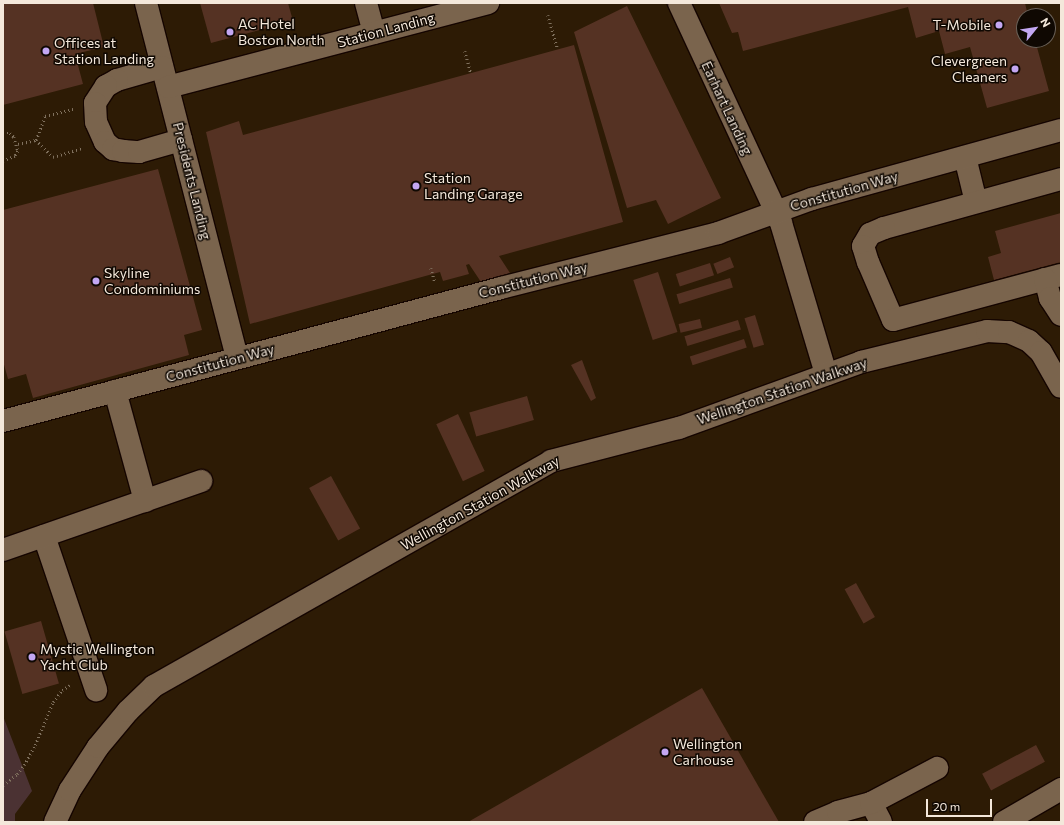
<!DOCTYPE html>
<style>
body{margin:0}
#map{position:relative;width:1064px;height:825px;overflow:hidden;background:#2d1b05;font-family:Commissioner,sans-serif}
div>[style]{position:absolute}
.green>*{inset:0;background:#4b3233}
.building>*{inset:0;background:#553223;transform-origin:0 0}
.path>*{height:2.5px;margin-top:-1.25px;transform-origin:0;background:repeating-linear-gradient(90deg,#80715e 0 1px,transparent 0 4px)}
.roads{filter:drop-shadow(1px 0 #150500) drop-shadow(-1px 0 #150500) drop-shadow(0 1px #150500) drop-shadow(0 -1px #150500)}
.minor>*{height:22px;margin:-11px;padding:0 11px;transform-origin:11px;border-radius:11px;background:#7a644d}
.dots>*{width:11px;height:11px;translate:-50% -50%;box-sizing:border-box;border:2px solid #0f0802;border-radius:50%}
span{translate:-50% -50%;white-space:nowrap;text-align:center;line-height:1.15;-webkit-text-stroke:3px #0f0802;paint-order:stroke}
.poi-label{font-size:14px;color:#f4e8db}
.left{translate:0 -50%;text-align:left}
.right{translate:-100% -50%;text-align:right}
.street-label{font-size:14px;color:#f4e8db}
.frame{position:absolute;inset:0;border:4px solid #f4e8db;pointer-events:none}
.north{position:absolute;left:1016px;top:8px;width:40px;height:40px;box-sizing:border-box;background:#0f0802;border:1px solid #6b6259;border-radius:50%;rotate:60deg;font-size:11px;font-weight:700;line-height:16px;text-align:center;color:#f4e8db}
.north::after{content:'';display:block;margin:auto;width:14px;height:18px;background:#c3a7f2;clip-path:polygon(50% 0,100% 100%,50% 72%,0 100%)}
.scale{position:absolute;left:926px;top:799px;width:66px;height:18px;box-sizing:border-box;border:2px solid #f4e8db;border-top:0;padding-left:5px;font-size:12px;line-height:14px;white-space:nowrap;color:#f4e8db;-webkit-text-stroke:3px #0f0802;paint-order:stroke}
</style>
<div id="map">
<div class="green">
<div style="clip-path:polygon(3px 716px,32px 791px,15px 814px,15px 822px,3px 822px)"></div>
</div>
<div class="building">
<div style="clip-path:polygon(3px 3px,93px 3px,104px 47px,75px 54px,83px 84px,3px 105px)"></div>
<div style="clip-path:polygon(200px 3px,288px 3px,293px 21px,211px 43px)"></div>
<div style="clip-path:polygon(719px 3px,1025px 3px,1028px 16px,1024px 16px,1024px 40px,1035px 40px,1049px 91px,987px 108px,970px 47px,945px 54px,939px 31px,916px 38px,908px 7px,743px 51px,738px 32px,732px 33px)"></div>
<div style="clip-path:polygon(627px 6px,721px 198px,668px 224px,656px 200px,627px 208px,574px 32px)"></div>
<div style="clip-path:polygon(574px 45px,623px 222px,499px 256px,510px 273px,481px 282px,469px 264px,466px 265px,469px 274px,443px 281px,440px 272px,250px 324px,206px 132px,239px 121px,243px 135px)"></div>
<div style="clip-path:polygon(158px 169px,202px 330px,184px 335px,189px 355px,33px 398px,26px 374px,8px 379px,3px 361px,3px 210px)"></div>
<div style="clip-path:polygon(1061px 213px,1061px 262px,994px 280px,988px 257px,1001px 253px,995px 231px)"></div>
<div style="left:730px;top:257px;width:11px;height:18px;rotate:68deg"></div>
<div style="left:710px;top:263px;width:13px;height:36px;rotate:72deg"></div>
<div style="left:658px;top:272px;width:63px;height:26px;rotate:72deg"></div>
<div style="left:730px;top:278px;width:10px;height:56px;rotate:73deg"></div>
<div style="left:755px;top:315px;width:31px;height:11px;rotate:73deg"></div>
<div style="left:700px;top:319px;width:9px;height:22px;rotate:77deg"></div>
<div style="left:738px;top:320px;width:10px;height:56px;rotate:73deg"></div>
<div style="left:744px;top:339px;width:9px;height:57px;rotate:72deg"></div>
<div style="clip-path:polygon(582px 360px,596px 398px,591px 401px,571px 365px)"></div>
<div style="left:527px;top:396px;width:25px;height:60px;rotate:74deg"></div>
<div style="left:458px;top:414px;width:63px;height:24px;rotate:65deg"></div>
<div style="left:331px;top:476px;width:60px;height:25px;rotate:61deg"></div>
<div style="left:856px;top:583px;width:39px;height:13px;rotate:61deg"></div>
<div style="left:41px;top:621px;width:65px;height:38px;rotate:74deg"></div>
<div style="clip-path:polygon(702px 688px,779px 822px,468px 822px)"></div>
<div style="left:1036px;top:745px;width:19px;height:61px;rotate:62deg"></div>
</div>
<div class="path">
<div style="left:548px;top:15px;width:35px;rotate:74deg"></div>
<div style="left:465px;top:51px;width:23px;rotate:75deg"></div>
<div style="left:3px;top:133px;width:7px"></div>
<div style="left:10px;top:133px;width:6px;rotate:45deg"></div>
<div style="left:14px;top:137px;width:15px;rotate:74deg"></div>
<div style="left:18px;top:151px;width:6px;rotate:121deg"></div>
<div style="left:15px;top:156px;width:13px;rotate:157deg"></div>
<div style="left:36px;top:140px;width:26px;rotate:-69deg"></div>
<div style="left:45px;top:116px;width:30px;rotate:-14deg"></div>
<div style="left:18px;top:144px;width:18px;rotate:-13deg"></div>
<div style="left:36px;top:140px;width:24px;rotate:45deg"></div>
<div style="left:53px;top:157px;width:31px;rotate:-17deg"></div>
<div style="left:431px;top:268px;width:15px;rotate:74deg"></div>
<div style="left:3px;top:785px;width:18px;rotate:-38deg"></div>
<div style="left:17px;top:774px;width:11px;rotate:-52deg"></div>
<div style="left:24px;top:765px;width:23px;rotate:-61deg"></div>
<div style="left:35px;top:745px;width:47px;rotate:-67.3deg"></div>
<div style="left:53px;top:702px;width:15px;rotate:-53deg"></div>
<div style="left:62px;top:690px;width:9px;rotate:-32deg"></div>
</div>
<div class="roads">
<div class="minor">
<div style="left:146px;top:3px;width:366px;rotate:75.6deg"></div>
<div style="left:366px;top:3px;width:31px;rotate:75deg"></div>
<div style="left:679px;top:3px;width:242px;rotate:65.1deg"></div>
<div style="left:781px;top:223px;width:158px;rotate:73.4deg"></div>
<div style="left:162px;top:67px;width:47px;rotate:163.9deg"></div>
<div style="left:117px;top:80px;width:13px;rotate:151deg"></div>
<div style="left:106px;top:86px;width:20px;rotate:123deg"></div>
<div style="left:95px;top:103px;width:19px;rotate:87deg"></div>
<div style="left:96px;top:122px;width:22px;rotate:66deg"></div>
<div style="left:105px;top:142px;width:11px;rotate:41deg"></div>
<div style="left:113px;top:149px;width:10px;rotate:11deg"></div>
<div style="left:123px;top:151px;width:16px;rotate:4deg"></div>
<div style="left:139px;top:152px;width:44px;rotate:-15.9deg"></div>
<div style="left:168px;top:87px;width:331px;rotate:-14.7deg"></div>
<div style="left:965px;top:157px;width:46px;rotate:76.3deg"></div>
<div style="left:1061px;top:179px;width:184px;rotate:164.5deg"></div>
<div style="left:884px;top:228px;width:15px;rotate:157deg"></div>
<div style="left:870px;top:234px;width:14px;rotate:120deg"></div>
<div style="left:863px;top:246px;width:17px;rotate:73deg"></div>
<div style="left:868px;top:262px;width:63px;rotate:66.7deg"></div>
<div style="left:893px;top:320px;width:174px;rotate:-15deg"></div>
<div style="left:1045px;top:279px;width:20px;rotate:75deg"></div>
<div style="left:1050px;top:298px;width:20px;rotate:57deg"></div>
<div style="left:115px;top:391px;width:114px;rotate:74.7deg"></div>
<div style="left:3px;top:421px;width:515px;rotate:-14.95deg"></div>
<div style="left:501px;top:288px;width:224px;rotate:-14.2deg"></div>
<div style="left:718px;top:233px;width:100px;rotate:-19.9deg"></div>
<div style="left:812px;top:199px;width:258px;rotate:-15.5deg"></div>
<div style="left:44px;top:536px;width:163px;rotate:71.3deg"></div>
<div style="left:3px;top:550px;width:210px;rotate:-19.2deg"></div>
<div style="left:871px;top:803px;width:21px;rotate:62deg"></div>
<div style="left:55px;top:822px;width:35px;rotate:-65deg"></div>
<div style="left:70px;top:790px;width:51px;rotate:-56.9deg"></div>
<div style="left:98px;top:747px;width:47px;rotate:-50.2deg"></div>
<div style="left:128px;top:711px;width:36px;rotate:-44deg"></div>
<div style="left:154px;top:686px;width:456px;rotate:-29.5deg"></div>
<div style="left:551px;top:461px;width:132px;rotate:-14.5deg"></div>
<div style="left:679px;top:428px;width:194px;rotate:-19.9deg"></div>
<div style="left:861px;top:362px;width:130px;rotate:-13.8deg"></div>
<div style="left:987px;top:331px;width:22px;rotate:3deg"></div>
<div style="left:1009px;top:332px;width:22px;rotate:24deg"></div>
<div style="left:1029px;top:341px;width:16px;rotate:43deg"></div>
<div style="left:1041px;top:352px;width:40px;rotate:60.3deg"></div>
<div style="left:815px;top:822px;width:25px;rotate:-23deg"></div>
<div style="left:838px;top:812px;width:34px;rotate:-15deg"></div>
<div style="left:871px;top:803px;width:75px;rotate:-27.9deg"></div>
<div style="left:1004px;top:822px;width:66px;rotate:-30.1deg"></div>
</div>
</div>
<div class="dots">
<div style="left:999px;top:25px;background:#c3a7f2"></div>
<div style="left:230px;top:32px;background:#c3a7f2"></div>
<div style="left:46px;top:51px;background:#c3a7f2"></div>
<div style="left:1015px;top:69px;background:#c3a7f2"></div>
<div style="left:416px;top:186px;background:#c3a7f2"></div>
<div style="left:96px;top:281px;background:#c3a7f2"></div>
<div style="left:32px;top:657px;background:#c3a7f2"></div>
<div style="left:665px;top:752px;background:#c3a7f2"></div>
</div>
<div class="poi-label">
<span class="left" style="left:238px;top:32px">AC Hotel<br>Boston North</span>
<span class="right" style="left:991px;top:25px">T-Mobile</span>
<span class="left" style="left:54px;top:51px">Offices at<br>Station Landing</span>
<span class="right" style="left:1007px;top:69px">Clevergreen<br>Cleaners</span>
<span class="left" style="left:424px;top:186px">Station<br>Landing Garage</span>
<span class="left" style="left:104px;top:281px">Skyline<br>Condominiums</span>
<span class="left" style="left:40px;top:657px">Mystic Wellington<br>Yacht Club</span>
<span class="left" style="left:673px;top:752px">Wellington<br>Carhouse</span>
</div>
<div class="street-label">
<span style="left:386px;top:30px;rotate:-15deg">Station Landing</span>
<span style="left:727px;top:108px;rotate:65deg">Earhart Landing</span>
<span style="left:192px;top:181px;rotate:76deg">Presidents Landing</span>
<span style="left:844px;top:191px;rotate:-16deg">Constitution Way</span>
<span style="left:533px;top:280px;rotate:-14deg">Constitution Way</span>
<span style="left:220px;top:363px;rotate:-15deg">Constitution Way</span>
<span style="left:782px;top:391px;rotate:-19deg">Wellington Station Walkway</span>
<span style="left:480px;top:503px;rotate:-29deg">Wellington Station Walkway</span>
</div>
<div class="frame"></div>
<div class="north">N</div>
<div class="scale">20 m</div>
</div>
